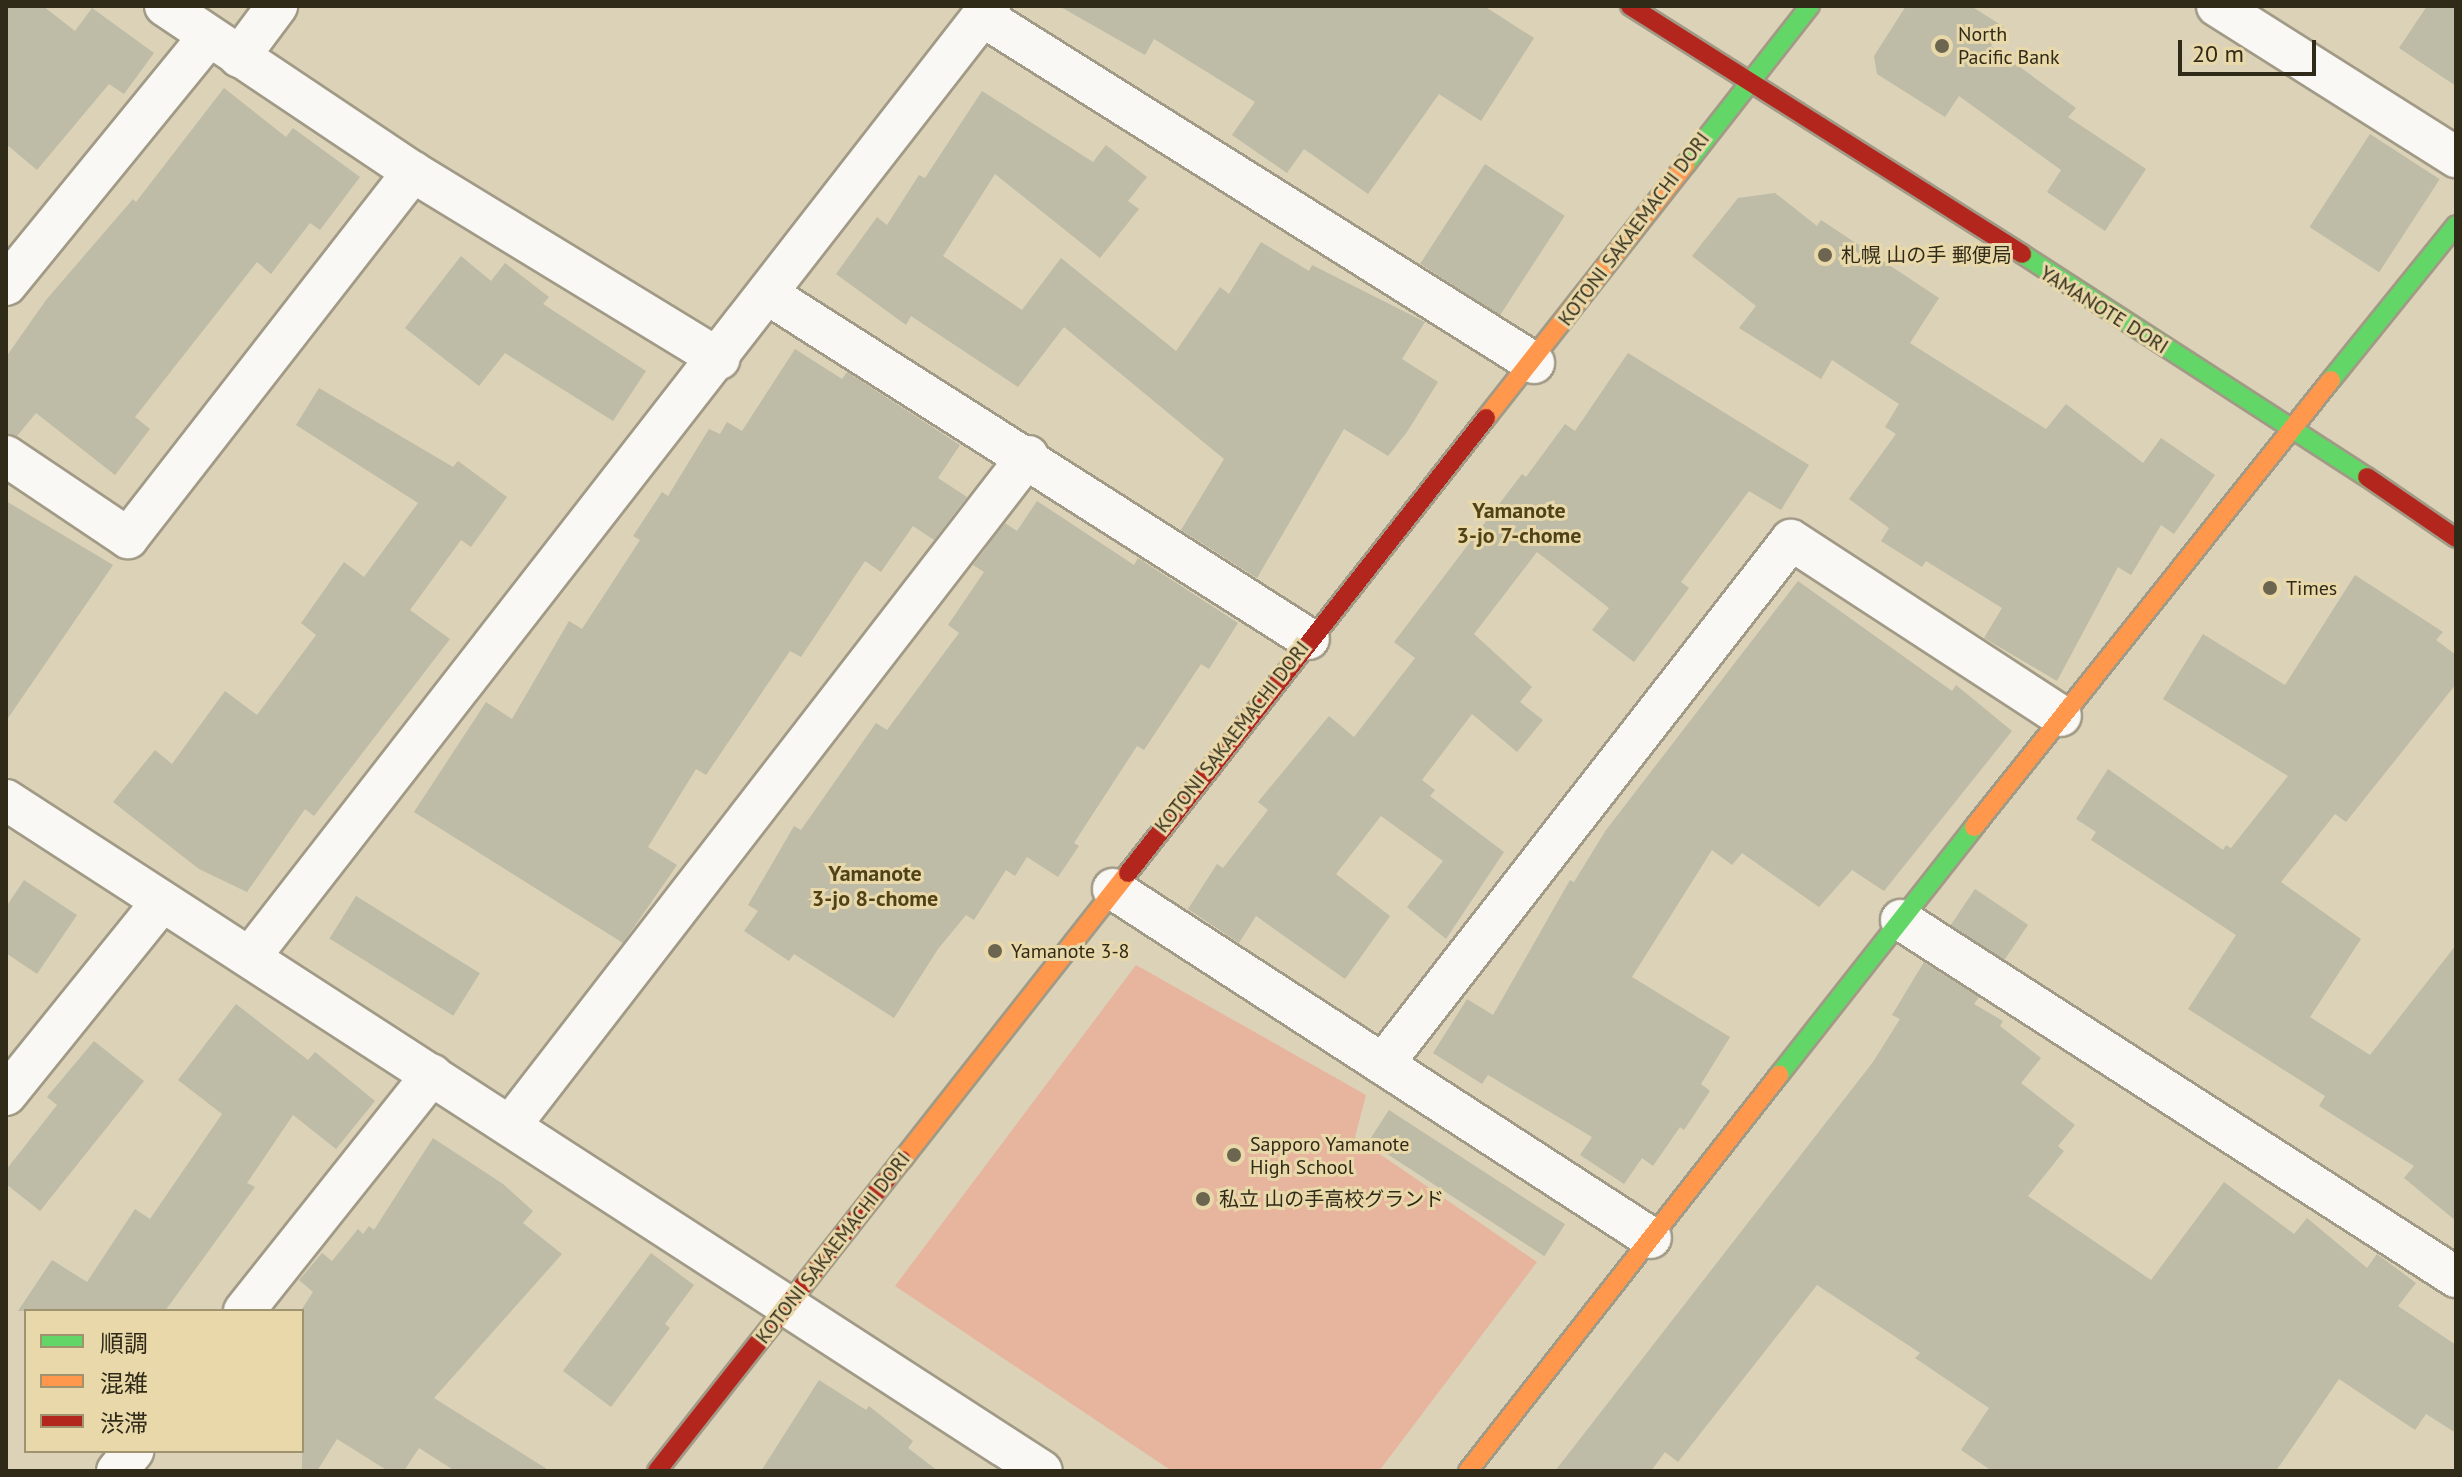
<!DOCTYPE html>
<meta charset="utf-8">
<style>
body{margin:0}
#map{position:relative;width:2462px;height:1477px;overflow:hidden;background:#dbd2b8;font-family:"PT Sans","Noto Sans JP",sans-serif}
div>[style]{position:absolute}
.green>*{inset:0;background:#e7b49e}
.building>*{inset:0;background:#bebba6;transform-origin:0 0}
.roads{filter:drop-shadow(2px 0 #a19a86) drop-shadow(-2px 0 #a19a86) drop-shadow(0 2px #a19a86) drop-shadow(0 -2px #a19a86)}
.street>*{height:40px;margin:-20px;padding:0 20px;transform-origin:20px;border-radius:20px;background:#faf8f4}
.fast>*{height:18px;margin:-9px;padding:0 9px;transform-origin:9px;border-radius:9px;background:#63d668}
.slow>*{height:18px;margin:-9px;padding:0 9px;transform-origin:9px;border-radius:9px;background:#ff974d}
.jam>*{height:18px;margin:-9px;padding:0 9px;transform-origin:9px;border-radius:9px;background:#b3261e}
.dots>*{width:22px;height:22px;translate:-50% -50%;box-sizing:border-box;border:4px solid #e9d9aa;border-radius:50%}
span{translate:-50% -50%;white-space:nowrap;text-align:center;line-height:1.15;-webkit-text-stroke:6px #e9d9aa;paint-order:stroke}
.poi-label{font-size:20px;color:#302a18}
.left{translate:0 -50%;text-align:left}
.street-label{font-size:20px;color:#302a18}
.neighbourhood-label{font-size:22px;color:#504216;font-weight:700}
.frame{position:absolute;inset:0;border:8px solid #302a18;pointer-events:none}
.legend{position:absolute;left:24px;top:1309px;width:280px;height:144px;box-sizing:border-box;background:#e9d9aa;border:2px solid #9f9370;margin:0;padding:10px 14px;list-style:none;font-size:24px;color:#302a18}
.legend li{display:flex;align-items:center;gap:16px;height:40px}
.legend b{width:40px;border:2px solid #9f9370}
.scale{position:absolute;left:2178px;top:40px;width:138px;height:36px;box-sizing:border-box;border:4px solid #302a18;border-top:0;padding-left:10px;font-size:24px;line-height:28px;white-space:nowrap;color:#302a18;-webkit-text-stroke:6px #e9d9aa;paint-order:stroke}
</style>
<div id="map">
<div class="green">
<div style="clip-path:polygon(1136px 965px,1366px 1095px,1355px 1137px,1537px 1262px,1379px 1471px,1172px 1471px,895px 1286px)"></div>
</div>
<div class="building">
<div style="clip-path:polygon(6px 6px,43px 6px,75px 31px,92px 8px,154px 53px,124px 94px,109px 84px,37px 170px,6px 144px)"></div>
<div style="clip-path:polygon(1059px 6px,1484px 6px,1534px 38px,1481px 121px,1439px 94px,1368px 194px,1304px 149px,1287px 173px,1232px 135px,1255px 102px,1154px 39px,1145px 55px)"></div>
<div style="clip-path:polygon(1906px 6px,1971px 6px,2004px 27px,1991px 46px,2076px 108px,2068px 117px,2146px 169px,2105px 231px,2047px 192px,2061px 170px,1959px 96px,1945px 117px,1877px 74px,1874px 56px)"></div>
<div style="clip-path:polygon(2427px 6px,2456px 6px,2456px 86px,2399px 48px)"></div>
<div style="clip-path:polygon(224px 88px,286px 137px,293px 128px,360px 177px,320px 230px,310px 223px,271px 274px,257px 262px,135px 417px,150px 429px,115px 475px,36px 413px,17px 436px,6px 433px,6px 357px,46px 300px,133px 199px,136px 202px)"></div>
<div style="clip-path:polygon(982px 91px,1093px 162px,1106px 145px,1147px 177px,1128px 201px,1139px 209px,1100px 258px,995px 174px,943px 256px,1022px 310px,1061px 258px,1176px 351px,1220px 287px,1229px 294px,1261px 242px,1309px 271px,1312px 265px,1425px 322px,1402px 359px,1438px 382px,1407px 432px,1388px 456px,1344px 429px,1257px 578px,1181px 530px,1224px 459px,1064px 327px,1018px 387px,911px 316px,906px 325px,836px 274px,877px 217px,887px 225px,919px 175px,925px 178px)"></div>
<div style="left:2370px;top:134px;width:83px;height:111px;rotate:33deg"></div>
<div style="left:1485px;top:164px;width:95px;height:119px;rotate:33deg"></div>
<div style="clip-path:polygon(1775px 193px,1817px 226px,1821px 220px,1939px 298px,1910px 343px,2046px 429px,2066px 404px,2143px 463px,2161px 438px,2215px 475px,2174px 534px,2161px 525px,2131px 575px,2118px 567px,2057px 681px,1984px 638px,2002px 608px,1926px 561px,1922px 567px,1881px 541px,1889px 528px,1849px 499px,1896px 434px,1885px 427px,1899px 404px,1832px 360px,1821px 379px,1739px 328px,1756px 306px,1692px 256px,1738px 198px)"></div>
<div style="clip-path:polygon(461px 256px,491px 281px,505px 263px,549px 297px,543px 304px,646px 371px,613px 421px,505px 353px,479px 386px,405px 328px)"></div>
<div style="clip-path:polygon(795px 349px,842px 379px,847px 372px,960px 445px,938px 478px,967px 497px,934px 540px,913px 526px,881px 572px,865px 561px,801px 657px,790px 651px,706px 775px,696px 769px,648px 847px,677px 865px,623px 943px,414px 812px,486px 702px,512px 719px,569px 621px,582px 629px,640px 540px,633px 536px,662px 492px,668px 496px,709px 429px,720px 434px,727px 422px,742px 431px)"></div>
<div style="clip-path:polygon(1628px 353px,1809px 465px,1781px 510px,1749px 491px,1681px 582px,1689px 588px,1634px 662px,1592px 630px,1609px 608px,1537px 552px,1474px 634px,1532px 687px,1520px 702px,1543px 720px,1517px 752px,1472px 714px,1422px 780px,1435px 790px,1430px 796px,1504px 852px,1446px 939px,1407px 907px,1443px 861px,1381px 816px,1336px 874px,1390px 916px,1345px 979px,1256px 916px,1239px 943px,1188px 909px,1217px 864px,1223px 868px,1268px 810px,1258px 802px,1329px 716px,1354px 737px,1415px 658px,1394px 642px,1522px 474px,1526px 477px,1565px 424px,1575px 431px)"></div>
<div style="clip-path:polygon(319px 388px,453px 467px,458px 461px,507px 497px,471px 547px,461px 540px,410px 610px,450px 639px,314px 816px,305px 809px,247px 892px,199px 869px,113px 802px,155px 750px,172px 764px,225px 691px,257px 715px,316px 635px,301px 623px,344px 562px,364px 577px,418px 503px,296px 425px)"></div>
<div style="clip-path:polygon(6px 501px,113px 565px,6px 721px)"></div>
<div style="clip-path:polygon(1037px 501px,1134px 565px,1138px 558px,1238px 623px,1209px 669px,1201px 664px,1144px 750px,1137px 746px,1074px 843px,1079px 846px,1058px 877px,1027px 857px,1015px 876px,1006px 870px,974px 920px,966px 915px,938px 949px,894px 1018px,794px 954px,789px 961px,744px 931px,758px 911px,748px 905px,794px 826px,801px 830px,876px 723px,887px 730px,959px 633px,948px 625px,984px 572px,973px 565px,1005px 523px,1017px 531px)"></div>
<div style="clip-path:polygon(2355px 575px,2443px 632px,2436px 640px,2456px 655px,2456px 684px,2346px 822px,2335px 814px,2281px 882px,2361px 939px,2310px 1017px,2370px 1055px,2456px 945px,2456px 1221px,2404px 1178px,2414px 1166px,2319px 1106px,2325px 1096px,2188px 1009px,2236px 935px,2091px 840px,2096px 832px,2076px 819px,2108px 769px,2223px 850px,2226px 845px,2231px 848px,2288px 776px,2163px 699px,2203px 634px,2285px 685px)"></div>
<div style="clip-path:polygon(1798px 581px,1952px 691px,1956px 685px,2012px 731px,1884px 891px,1852px 870px,1819px 907px,1742px 853px,1732px 865px,1712px 850px,1632px 977px,1730px 1037px,1701px 1084px,1710px 1091px,1684px 1130px,1680px 1127px,1653px 1166px,1642px 1158px,1624px 1184px,1580px 1155px,1592px 1137px,1488px 1075px,1482px 1084px,1433px 1053px,1467px 999px,1493px 1015px,1570px 880px,1574px 882px,1606px 830px)"></div>
<div style="clip-path:polygon(24px 880px,77px 915px,37px 974px,6px 953px,6px 907px)"></div>
<div style="left:1975px;top:889px;width:64px;height:43px;rotate:34deg"></div>
<div style="left:356px;top:896px;width:146px;height:50px;rotate:32deg"></div>
<div style="clip-path:polygon(1924px 962px,1979px 997px,1974px 1004px,2003px 1021px,2000px 1026px,2041px 1058px,2021px 1083px,2075px 1125px,2058px 1146px,2064px 1151px,2028px 1196px,2151px 1280px,2224px 1182px,2294px 1234px,2307px 1218px,2367px 1268px,2377px 1254px,2416px 1283px,2398px 1306px,2456px 1345px,2456px 1433px,2426px 1414px,2415px 1430px,2339px 1379px,2276px 1471px,1992px 1471px,1961px 1450px,1989px 1408px,1915px 1358px,1920px 1353px,1817px 1285px,1678px 1462px,1665px 1452px,1651px 1471px,1555px 1471px,1873px 1062px,1900px 1019px,1892px 1015px)"></div>
<div style="clip-path:polygon(236px 1004px,308px 1060px,315px 1052px,375px 1101px,336px 1149px,293px 1115px,247px 1183px,255px 1187px,165px 1311px,18px 1311px,52px 1260px,87px 1282px,135px 1209px,150px 1219px,222px 1114px,178px 1080px)"></div>
<div style="clip-path:polygon(94px 1041px,144px 1081px,40px 1211px,6px 1184px,6px 1170px,57px 1105px,47px 1097px)"></div>
<div style="left:1389px;top:1110px;width:210px;height:38px;rotate:33deg"></div>
<div style="clip-path:polygon(433px 1138px,503px 1184px,533px 1211px,523px 1223px,562px 1254px,434px 1398px,550px 1471px,455px 1471px,419px 1448px,404px 1471px,388px 1471px,337px 1439px,317px 1471px,302px 1471px,302px 1309px,313px 1292px,299px 1280px,322px 1253px,332px 1261px,358px 1229px,363px 1234px,369px 1226px,374px 1230px)"></div>
<div style="clip-path:polygon(651px 1253px,694px 1285px,665px 1324px,670px 1328px,611px 1407px,563px 1371px)"></div>
<div style="clip-path:polygon(819px 1380px,866px 1410px,869px 1406px,913px 1441px,908px 1448px,938px 1471px,761px 1471px)"></div>
</div>
<div class="roads">
<div class="street">
<div style="left:165px;top:6px;width:298px;rotate:33.8deg"></div>
<div style="left:413px;top:172px;width:359px;rotate:31.4deg"></div>
<div style="left:2217px;top:6px;width:283px;rotate:32.3deg"></div>
<div style="left:982px;top:16px;width:652px;rotate:32.15deg"></div>
<div style="left:239px;top:57px;width:64px;rotate:-53.3deg"></div>
<div style="left:6px;top:285px;width:320px;rotate:-50.8deg"></div>
<div style="left:769px;top:295px;width:640px;rotate:32.5deg"></div>
<div style="left:6px;top:456px;width:147px;rotate:33.9deg"></div>
<div style="left:128px;top:538px;width:464px;rotate:-52.1deg"></div>
<div style="left:6px;top:800px;width:1234px;rotate:32.93deg"></div>
<div style="left:1113px;top:889px;width:641px;rotate:32.97deg"></div>
<div style="left:1901px;top:920px;width:660px;rotate:32.75deg"></div>
<div style="left:250px;top:957px;width:1205px;rotate:-52.11deg"></div>
<div style="left:1383px;top:1064px;width:664px;rotate:-52.09deg"></div>
<div style="left:1791px;top:540px;width:322px;rotate:33.1deg"></div>
<div style="left:6px;top:1095px;width:248px;rotate:-51.1deg"></div>
<div style="left:510px;top:1126px;width:847px;rotate:-52.29deg"></div>
<div style="left:244px;top:1311px;width:302px;rotate:-51.5deg"></div>
<div style="left:117px;top:1471px;width:26px;rotate:-51deg"></div>
</div>
<div class="fast">
<div style="left:1686px;top:164px;width:201px;rotate:-51.9deg"></div>
<div style="left:2022px;top:254px;width:411px;rotate:32.9deg"></div>
<div style="left:2331px;top:380px;width:199px;rotate:-51.1deg"></div>
<div style="left:1779px;top:1075px;width:315px;rotate:-51.8deg"></div>
</div>
<div class="slow">
<div style="left:1486px;top:418px;width:323px;rotate:-51.8deg"></div>
<div style="left:1974px;top:827px;width:572px;rotate:-51.39deg"></div>
<div style="left:902px;top:1160px;width:365px;rotate:-51.8deg"></div>
<div style="left:1468px;top:1471px;width:504px;rotate:-51.86deg"></div>
</div>
<div class="jam">
<div style="left:1630px;top:6px;width:464px;rotate:32.3deg"></div>
<div style="left:2367px;top:477px;width:108px;rotate:34.4deg"></div>
<div style="left:1128px;top:873px;width:579px;rotate:-51.8deg"></div>
<div style="left:657px;top:1471px;width:396px;rotate:-51.8deg"></div>
</div>
</div>
<div class="dots">
<div style="left:1942px;top:46px;background:#6c6550"></div>
<div style="left:1825px;top:255px;background:#6c6550"></div>
<div style="left:2270px;top:588px;background:#6c6550"></div>
<div style="left:995px;top:951px;background:#6c6550"></div>
<div style="left:1234px;top:1155px;background:#6c6550"></div>
<div style="left:1203px;top:1199px;background:#6c6550"></div>
</div>
<div class="poi-label">
<span class="left" style="left:1958px;top:46px">North<br>Pacific Bank</span>
<span class="left" style="left:1841px;top:255px">札幌 山の手 郵便局</span>
<span class="left" style="left:2286px;top:588px">Times</span>
<span class="left" style="left:1011px;top:951px">Yamanote 3-8</span>
<span class="left" style="left:1250px;top:1156px">Sapporo Yamanote<br>High School</span>
<span class="left" style="left:1219px;top:1199px">私立 山の手高校グランド</span>
</div>
<div class="street-label">
<span style="left:1634px;top:229px;rotate:-53deg">KOTONI SAKAEMACHI DORI</span>
<span style="left:2104px;top:310px;rotate:32deg">YAMANOTE DORI</span>
<span style="left:1232px;top:737px;rotate:-52deg">KOTONI SAKAEMACHI DORI</span>
<span style="left:833px;top:1248px;rotate:-52deg">KOTONI SAKAEMACHI DORI</span>
</div>
<div class="neighbourhood-label">
<span style="left:1519px;top:523px">Yamanote<br>3-jo 7-chome</span>
<span style="left:875px;top:886px">Yamanote<br>3-jo 8-chome</span>
</div>
<div class="frame"></div>
<ul class="legend">
<li><b style="height:10px;background:#63d668"></b>順調</li>
<li><b style="height:10px;background:#ff974d"></b>混雑</li>
<li><b style="height:10px;background:#b3261e"></b>渋滞</li>
</ul>
<div class="scale">20 m</div>
</div>
